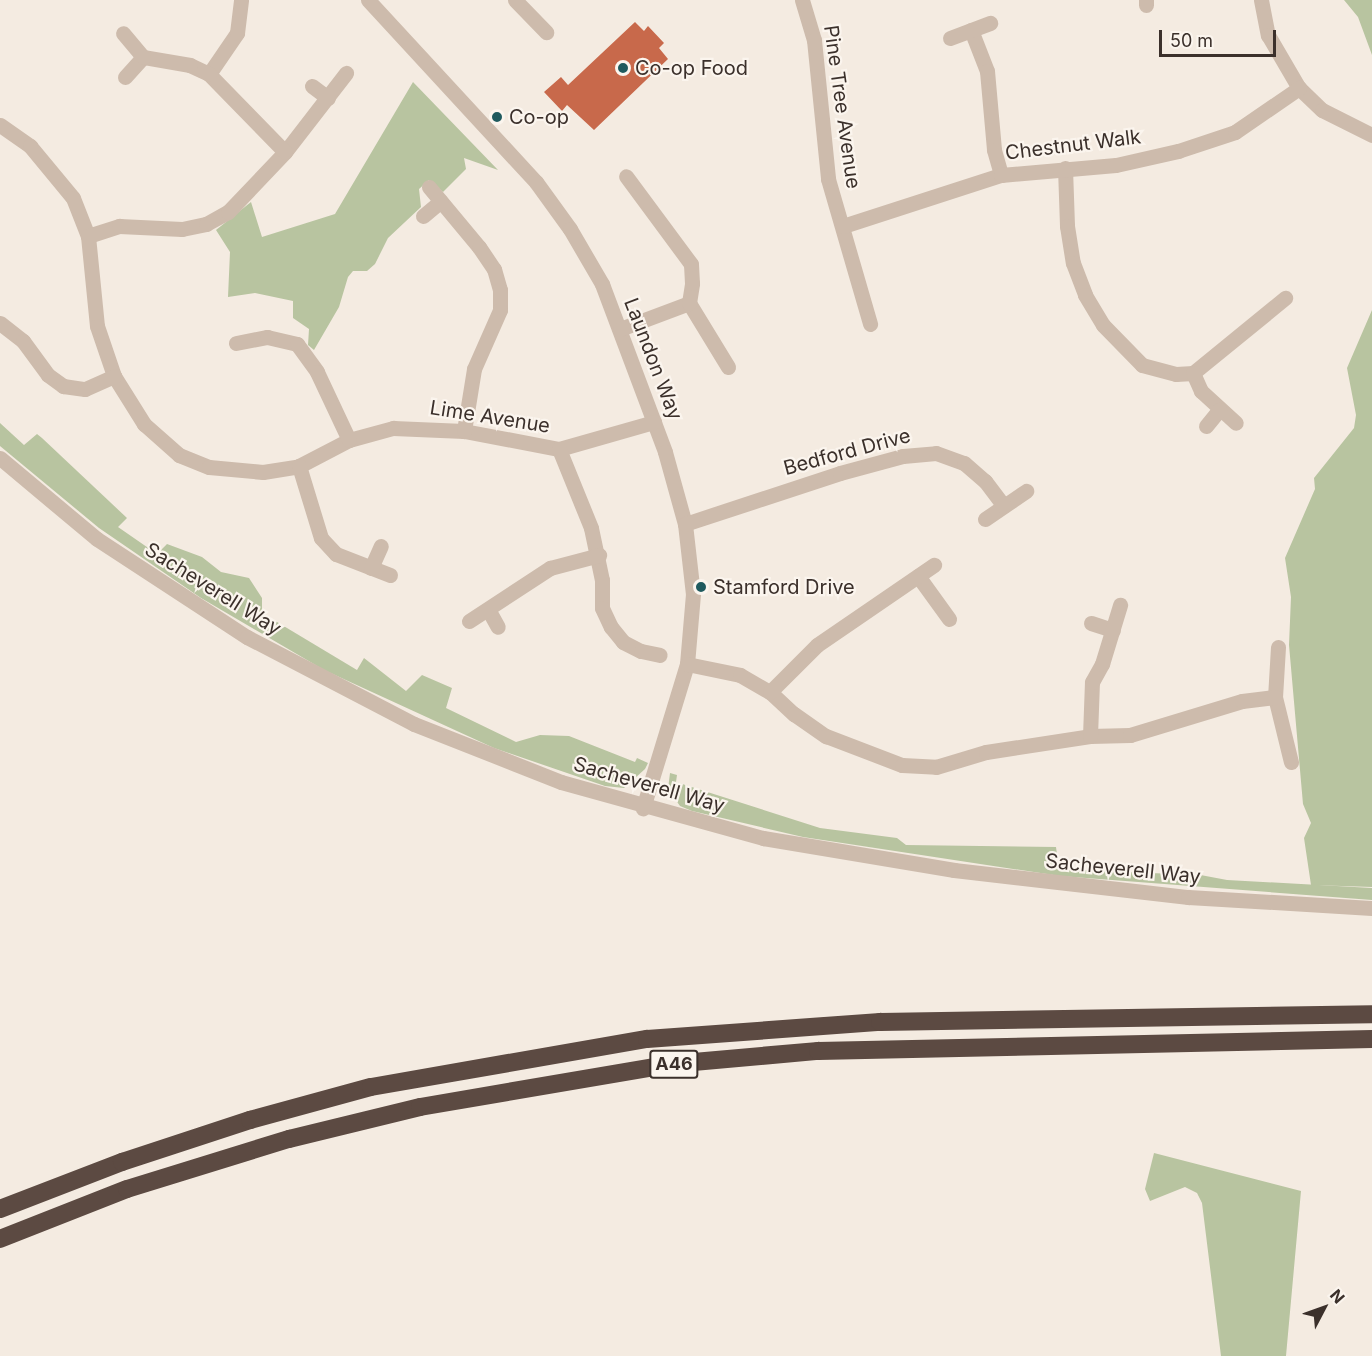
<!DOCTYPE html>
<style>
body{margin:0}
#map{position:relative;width:1372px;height:1356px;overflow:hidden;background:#f4ebe1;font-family:Inter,sans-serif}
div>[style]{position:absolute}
.green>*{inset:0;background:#b8c4a0}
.building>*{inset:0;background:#c8694b}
.minor>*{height:15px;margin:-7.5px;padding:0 7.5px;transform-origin:7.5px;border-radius:7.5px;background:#cdbbac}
.highway>*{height:18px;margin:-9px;padding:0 9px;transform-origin:9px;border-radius:9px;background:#5c4a42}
.dots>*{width:16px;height:16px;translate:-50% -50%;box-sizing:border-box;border:3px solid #fbf5ee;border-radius:50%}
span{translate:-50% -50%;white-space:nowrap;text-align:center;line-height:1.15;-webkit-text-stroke:4.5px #fbf5ee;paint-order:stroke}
.shield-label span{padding:2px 4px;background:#fbf5ee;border:2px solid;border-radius:4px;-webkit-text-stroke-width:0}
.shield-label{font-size:18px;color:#3b302b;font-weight:700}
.poi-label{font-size:20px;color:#3b302b}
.left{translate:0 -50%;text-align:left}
.street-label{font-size:20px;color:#3b302b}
.north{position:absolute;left:1294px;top:1278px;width:60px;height:60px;-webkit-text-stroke:4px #fbf5ee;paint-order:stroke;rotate:49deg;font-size:16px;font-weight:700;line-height:24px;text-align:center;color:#3b302b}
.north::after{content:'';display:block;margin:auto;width:21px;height:27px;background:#3b302b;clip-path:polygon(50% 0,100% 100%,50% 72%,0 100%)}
.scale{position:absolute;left:1159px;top:30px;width:117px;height:27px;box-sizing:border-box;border:3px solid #3b302b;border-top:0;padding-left:8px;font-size:18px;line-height:21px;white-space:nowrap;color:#3b302b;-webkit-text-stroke:4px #fbf5ee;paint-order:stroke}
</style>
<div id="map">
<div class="green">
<div style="clip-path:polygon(1344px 0,1372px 0,1372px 55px,1358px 17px)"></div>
<div style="clip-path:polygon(413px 82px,498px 170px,464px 158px,466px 169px,443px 192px,429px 180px,419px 189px,421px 207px,388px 238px,375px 264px,367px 271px,353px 271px,348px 277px,339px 307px,314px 350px,308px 345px,309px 329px,293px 318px,293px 301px,255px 293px,228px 297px,230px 252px,216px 230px,251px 202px,262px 237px,335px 214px)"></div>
<div style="clip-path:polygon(1372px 310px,1372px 887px,1311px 885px,1304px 838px,1311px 823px,1303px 804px,1289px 645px,1291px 597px,1285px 558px,1315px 489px,1314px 478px,1354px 428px,1356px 415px,1347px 368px)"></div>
<div style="clip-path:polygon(0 423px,24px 445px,37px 434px,42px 438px,127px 518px,118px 527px,157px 554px,167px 544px,202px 557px,221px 572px,249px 578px,262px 598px,262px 613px,357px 670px,364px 658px,406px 691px,422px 675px,452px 688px,446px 708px,516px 742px,540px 735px,569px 736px,635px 762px,637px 758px,648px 763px,645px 769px,624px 788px,605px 786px,494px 748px,324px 670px,201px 598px,99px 528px,0 446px)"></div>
<div style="clip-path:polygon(670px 773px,677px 775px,676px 782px,820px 828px,897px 838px,906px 845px,1056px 847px,1059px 869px,1174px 874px,1174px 870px,1227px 880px,1372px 888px,1372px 900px,1060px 876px,803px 837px,692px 811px,680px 806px,668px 789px)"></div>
<div style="clip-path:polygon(1154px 1153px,1301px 1191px,1286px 1356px,1221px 1356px,1202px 1203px,1197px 1193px,1185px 1187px,1150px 1201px,1145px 1189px)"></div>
</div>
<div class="building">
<div style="clip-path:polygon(635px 22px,644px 31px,648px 26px,664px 43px,659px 48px,668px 59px,594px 130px,567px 105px,562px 111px,544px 92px,561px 77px,568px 85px)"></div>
</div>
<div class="minor">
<div style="left:368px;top:0;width:248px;rotate:47.3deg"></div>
<div style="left:536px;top:182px;width:58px;rotate:54.1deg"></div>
<div style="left:570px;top:229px;width:64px;rotate:59.8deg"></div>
<div style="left:602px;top:284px;width:179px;rotate:69.4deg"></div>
<div style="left:665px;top:452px;width:75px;rotate:74.5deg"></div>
<div style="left:685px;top:524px;width:70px;rotate:83.5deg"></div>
<div style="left:693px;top:594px;width:70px;rotate:94.9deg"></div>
<div style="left:687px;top:664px;width:151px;rotate:107deg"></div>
<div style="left:515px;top:0;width:45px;rotate:45.9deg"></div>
<div style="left:802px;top:0;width:42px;rotate:73.3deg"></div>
<div style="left:814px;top:40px;width:140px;rotate:84.2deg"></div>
<div style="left:828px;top:179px;width:151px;rotate:73.8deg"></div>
<div style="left:1261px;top:0;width:36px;rotate:79deg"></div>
<div style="left:1268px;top:35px;width:61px;rotate:59.7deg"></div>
<div style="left:1299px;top:88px;width:32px;rotate:44deg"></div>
<div style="left:1322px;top:110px;width:56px;rotate:26.6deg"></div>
<div style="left:1146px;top:5px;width:5px;rotate:-90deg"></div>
<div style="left:971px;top:30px;width:44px;rotate:68.7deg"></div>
<div style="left:987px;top:71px;width:79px;rotate:84.9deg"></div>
<div style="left:994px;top:150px;width:26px;rotate:74deg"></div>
<div style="left:950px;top:38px;width:43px;rotate:-20.6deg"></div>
<div style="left:209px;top:74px;width:50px;rotate:-55.7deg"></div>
<div style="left:237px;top:33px;width:33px;rotate:-83deg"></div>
<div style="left:125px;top:77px;width:27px;rotate:-48deg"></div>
<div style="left:312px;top:86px;width:20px;rotate:37deg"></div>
<div style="left:0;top:125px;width:37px;rotate:35deg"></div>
<div style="left:30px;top:146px;width:67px;rotate:50.4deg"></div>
<div style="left:73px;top:198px;width:41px;rotate:68.5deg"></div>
<div style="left:88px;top:236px;width:90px;rotate:84.3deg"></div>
<div style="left:97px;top:326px;width:53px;rotate:71.2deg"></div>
<div style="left:114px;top:376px;width:57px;rotate:58deg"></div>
<div style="left:144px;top:424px;width:47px;rotate:41.5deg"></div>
<div style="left:179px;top:455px;width:32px;rotate:22deg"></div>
<div style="left:209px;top:467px;width:54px;rotate:5.3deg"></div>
<div style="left:263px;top:472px;width:36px;rotate:-9deg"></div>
<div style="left:299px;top:466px;width:56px;rotate:-27.5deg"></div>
<div style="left:349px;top:440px;width:46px;rotate:-15.3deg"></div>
<div style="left:393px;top:428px;width:71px;rotate:2.4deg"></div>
<div style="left:464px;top:431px;width:97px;rotate:10.7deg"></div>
<div style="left:559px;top:449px;width:99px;rotate:-15.9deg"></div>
<div style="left:285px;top:152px;width:100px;rotate:-52.3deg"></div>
<div style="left:1065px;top:168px;width:58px;rotate:88deg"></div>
<div style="left:1067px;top:226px;width:37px;rotate:81deg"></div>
<div style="left:1073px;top:263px;width:34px;rotate:69deg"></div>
<div style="left:1085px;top:295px;width:35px;rotate:59deg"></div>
<div style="left:1103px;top:325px;width:56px;rotate:45.7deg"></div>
<div style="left:1142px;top:365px;width:35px;rotate:15deg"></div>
<div style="left:1176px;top:374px;width:17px;rotate:-3deg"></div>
<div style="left:1193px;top:373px;width:119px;rotate:-39.2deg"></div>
<div style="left:429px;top:187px;width:78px;rotate:50.2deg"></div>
<div style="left:479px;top:247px;width:27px;rotate:56deg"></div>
<div style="left:494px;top:269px;width:22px;rotate:74deg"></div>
<div style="left:500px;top:290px;width:20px;rotate:90deg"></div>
<div style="left:500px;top:310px;width:64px;rotate:113.8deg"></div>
<div style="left:474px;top:369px;width:63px;rotate:99.2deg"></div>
<div style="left:423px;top:216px;width:23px;rotate:-40deg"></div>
<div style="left:843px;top:226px;width:166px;rotate:-17.9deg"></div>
<div style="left:1001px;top:175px;width:115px;rotate:-5deg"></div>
<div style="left:1116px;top:165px;width:64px;rotate:-12.7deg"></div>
<div style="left:1178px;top:151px;width:60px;rotate:-18.4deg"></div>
<div style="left:1235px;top:132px;width:78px;rotate:-34.5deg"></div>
<div style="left:88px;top:236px;width:33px;rotate:-18deg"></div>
<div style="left:119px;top:226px;width:63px;rotate:2.7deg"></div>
<div style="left:182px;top:229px;width:25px;rotate:-12deg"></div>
<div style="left:206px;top:224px;width:25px;rotate:-29deg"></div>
<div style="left:228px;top:212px;width:83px;rotate:-46.5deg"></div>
<div style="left:285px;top:152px;width:109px;rotate:-134.3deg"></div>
<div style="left:209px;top:74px;width:21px;rotate:-155deg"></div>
<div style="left:190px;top:65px;width:48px;rotate:-170.3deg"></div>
<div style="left:143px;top:57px;width:31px;rotate:-130deg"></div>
<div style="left:689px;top:303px;width:75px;rotate:58.6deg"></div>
<div style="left:0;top:323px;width:29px;rotate:38deg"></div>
<div style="left:23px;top:341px;width:42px;rotate:53.7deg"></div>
<div style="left:48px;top:375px;width:19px;rotate:36deg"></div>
<div style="left:63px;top:386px;width:22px;rotate:8deg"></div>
<div style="left:85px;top:389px;width:32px;rotate:-24deg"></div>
<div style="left:620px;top:329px;width:74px;rotate:-20.6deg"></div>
<div style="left:689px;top:303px;width:20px;rotate:-81deg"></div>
<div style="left:692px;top:283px;width:19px;rotate:-93deg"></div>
<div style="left:691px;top:264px;width:109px;rotate:-126.5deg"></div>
<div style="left:236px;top:343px;width:32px;rotate:-11deg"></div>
<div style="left:267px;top:337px;width:31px;rotate:13deg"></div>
<div style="left:297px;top:344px;width:34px;rotate:54deg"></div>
<div style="left:317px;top:372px;width:75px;rotate:64.8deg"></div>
<div style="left:1193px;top:373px;width:20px;rotate:66deg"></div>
<div style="left:1201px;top:391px;width:47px;rotate:42.4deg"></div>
<div style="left:1206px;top:426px;width:21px;rotate:-51deg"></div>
<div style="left:559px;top:449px;width:85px;rotate:67.9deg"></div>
<div style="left:591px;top:528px;width:53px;rotate:78.1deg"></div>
<div style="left:602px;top:580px;width:28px;rotate:90deg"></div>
<div style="left:602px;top:608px;width:21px;rotate:65deg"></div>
<div style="left:611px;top:627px;width:19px;rotate:51deg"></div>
<div style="left:623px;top:642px;width:20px;rotate:27deg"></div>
<div style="left:641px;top:651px;width:19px;rotate:12deg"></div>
<div style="left:0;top:458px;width:126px;rotate:39.9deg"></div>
<div style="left:97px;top:539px;width:179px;rotate:33.2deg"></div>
<div style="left:247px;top:637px;width:188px;rotate:27.5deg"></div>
<div style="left:414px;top:724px;width:158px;rotate:21.5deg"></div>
<div style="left:561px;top:782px;width:210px;rotate:15.5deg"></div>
<div style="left:763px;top:838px;width:194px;rotate:9.5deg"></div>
<div style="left:954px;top:870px;width:236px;rotate:6.6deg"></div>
<div style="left:1188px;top:897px;width:184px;rotate:3.4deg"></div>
<div style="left:299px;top:466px;width:75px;rotate:73deg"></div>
<div style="left:321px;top:538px;width:22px;rotate:47deg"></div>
<div style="left:336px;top:554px;width:58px;rotate:21.3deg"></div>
<div style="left:985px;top:519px;width:50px;rotate:-34.3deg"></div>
<div style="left:685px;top:524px;width:163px;rotate:-18.2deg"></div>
<div style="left:840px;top:473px;width:65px;rotate:-15.1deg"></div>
<div style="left:903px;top:456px;width:33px;rotate:-5deg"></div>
<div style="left:936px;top:453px;width:30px;rotate:20deg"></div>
<div style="left:964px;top:463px;width:28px;rotate:41deg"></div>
<div style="left:985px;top:481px;width:31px;rotate:53deg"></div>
<div style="left:371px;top:568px;width:24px;rotate:-66deg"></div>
<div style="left:918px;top:576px;width:53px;rotate:54.2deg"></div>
<div style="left:489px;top:611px;width:18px;rotate:61deg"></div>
<div style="left:469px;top:621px;width:97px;rotate:-33.2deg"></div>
<div style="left:550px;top:568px;width:51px;rotate:-14.9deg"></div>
<div style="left:1091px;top:623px;width:23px;rotate:18deg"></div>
<div style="left:1278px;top:647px;width:50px;rotate:93.4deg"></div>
<div style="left:1275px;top:697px;width:67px;rotate:76.2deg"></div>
<div style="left:687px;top:664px;width:54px;rotate:11.7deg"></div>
<div style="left:740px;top:675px;width:34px;rotate:30deg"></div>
<div style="left:770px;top:692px;width:33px;rotate:43deg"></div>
<div style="left:794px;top:714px;width:39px;rotate:35deg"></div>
<div style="left:826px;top:736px;width:81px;rotate:20.9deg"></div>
<div style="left:902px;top:765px;width:34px;rotate:3deg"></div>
<div style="left:936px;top:767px;width:52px;rotate:-16.7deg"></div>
<div style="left:986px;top:752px;width:105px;rotate:-8.7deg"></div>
<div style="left:1090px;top:736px;width:40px;rotate:-1.4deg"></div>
<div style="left:1130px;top:735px;width:117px;rotate:-16.9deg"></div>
<div style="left:1242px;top:701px;width:33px;rotate:-7deg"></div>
<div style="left:770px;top:692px;width:66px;rotate:-45deg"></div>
<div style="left:817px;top:645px;width:142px;rotate:-34.4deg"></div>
<div style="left:1090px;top:736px;width:54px;rotate:-87.9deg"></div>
<div style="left:1092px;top:682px;width:21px;rotate:-61deg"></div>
<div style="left:1102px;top:664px;width:62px;rotate:-73deg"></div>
</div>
<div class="highway">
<div style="left:0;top:1209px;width:131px;rotate:-21.1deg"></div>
<div style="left:122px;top:1162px;width:135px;rotate:-18.2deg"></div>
<div style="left:250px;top:1120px;width:125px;rotate:-15.3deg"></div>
<div style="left:371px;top:1087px;width:280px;rotate:-9.9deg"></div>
<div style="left:647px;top:1039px;width:234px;rotate:-4.2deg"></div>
<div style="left:880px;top:1022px;width:492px;rotate:-0.9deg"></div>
<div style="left:0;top:1239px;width:136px;rotate:-21.5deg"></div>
<div style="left:127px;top:1189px;width:170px;rotate:-17.2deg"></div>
<div style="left:289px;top:1139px;width:135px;rotate:-13.7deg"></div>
<div style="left:420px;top:1107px;width:255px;rotate:-9.7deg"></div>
<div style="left:671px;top:1064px;width:148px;rotate:-5.1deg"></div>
<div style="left:818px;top:1051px;width:554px;rotate:-1.24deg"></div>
</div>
<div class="dots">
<div style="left:623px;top:68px;background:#1f5a5e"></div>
<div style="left:497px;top:117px;background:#1f5a5e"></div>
<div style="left:701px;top:587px;background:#1f5a5e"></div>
</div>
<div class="shield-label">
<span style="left:674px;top:1064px">A46</span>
</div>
<div class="poi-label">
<span class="left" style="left:635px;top:68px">Co-op Food</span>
<span class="left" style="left:509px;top:117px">Co-op</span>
<span class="left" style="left:713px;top:587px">Stamford Drive</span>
</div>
<div class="street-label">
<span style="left:842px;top:107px;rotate:82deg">Pine Tree Avenue</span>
<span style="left:1073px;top:145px;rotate:-7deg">Chestnut Walk</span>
<span style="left:653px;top:359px;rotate:69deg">Laundon Way</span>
<span style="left:490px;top:417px;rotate:9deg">Lime Avenue</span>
<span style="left:847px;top:452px;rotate:-15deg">Bedford Drive</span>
<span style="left:213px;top:589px;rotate:32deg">Sacheverell Way</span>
<span style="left:649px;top:785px;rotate:16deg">Sacheverell Way</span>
<span style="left:1123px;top:869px;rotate:6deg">Sacheverell Way</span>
</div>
<div class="north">N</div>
<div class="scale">50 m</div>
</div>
